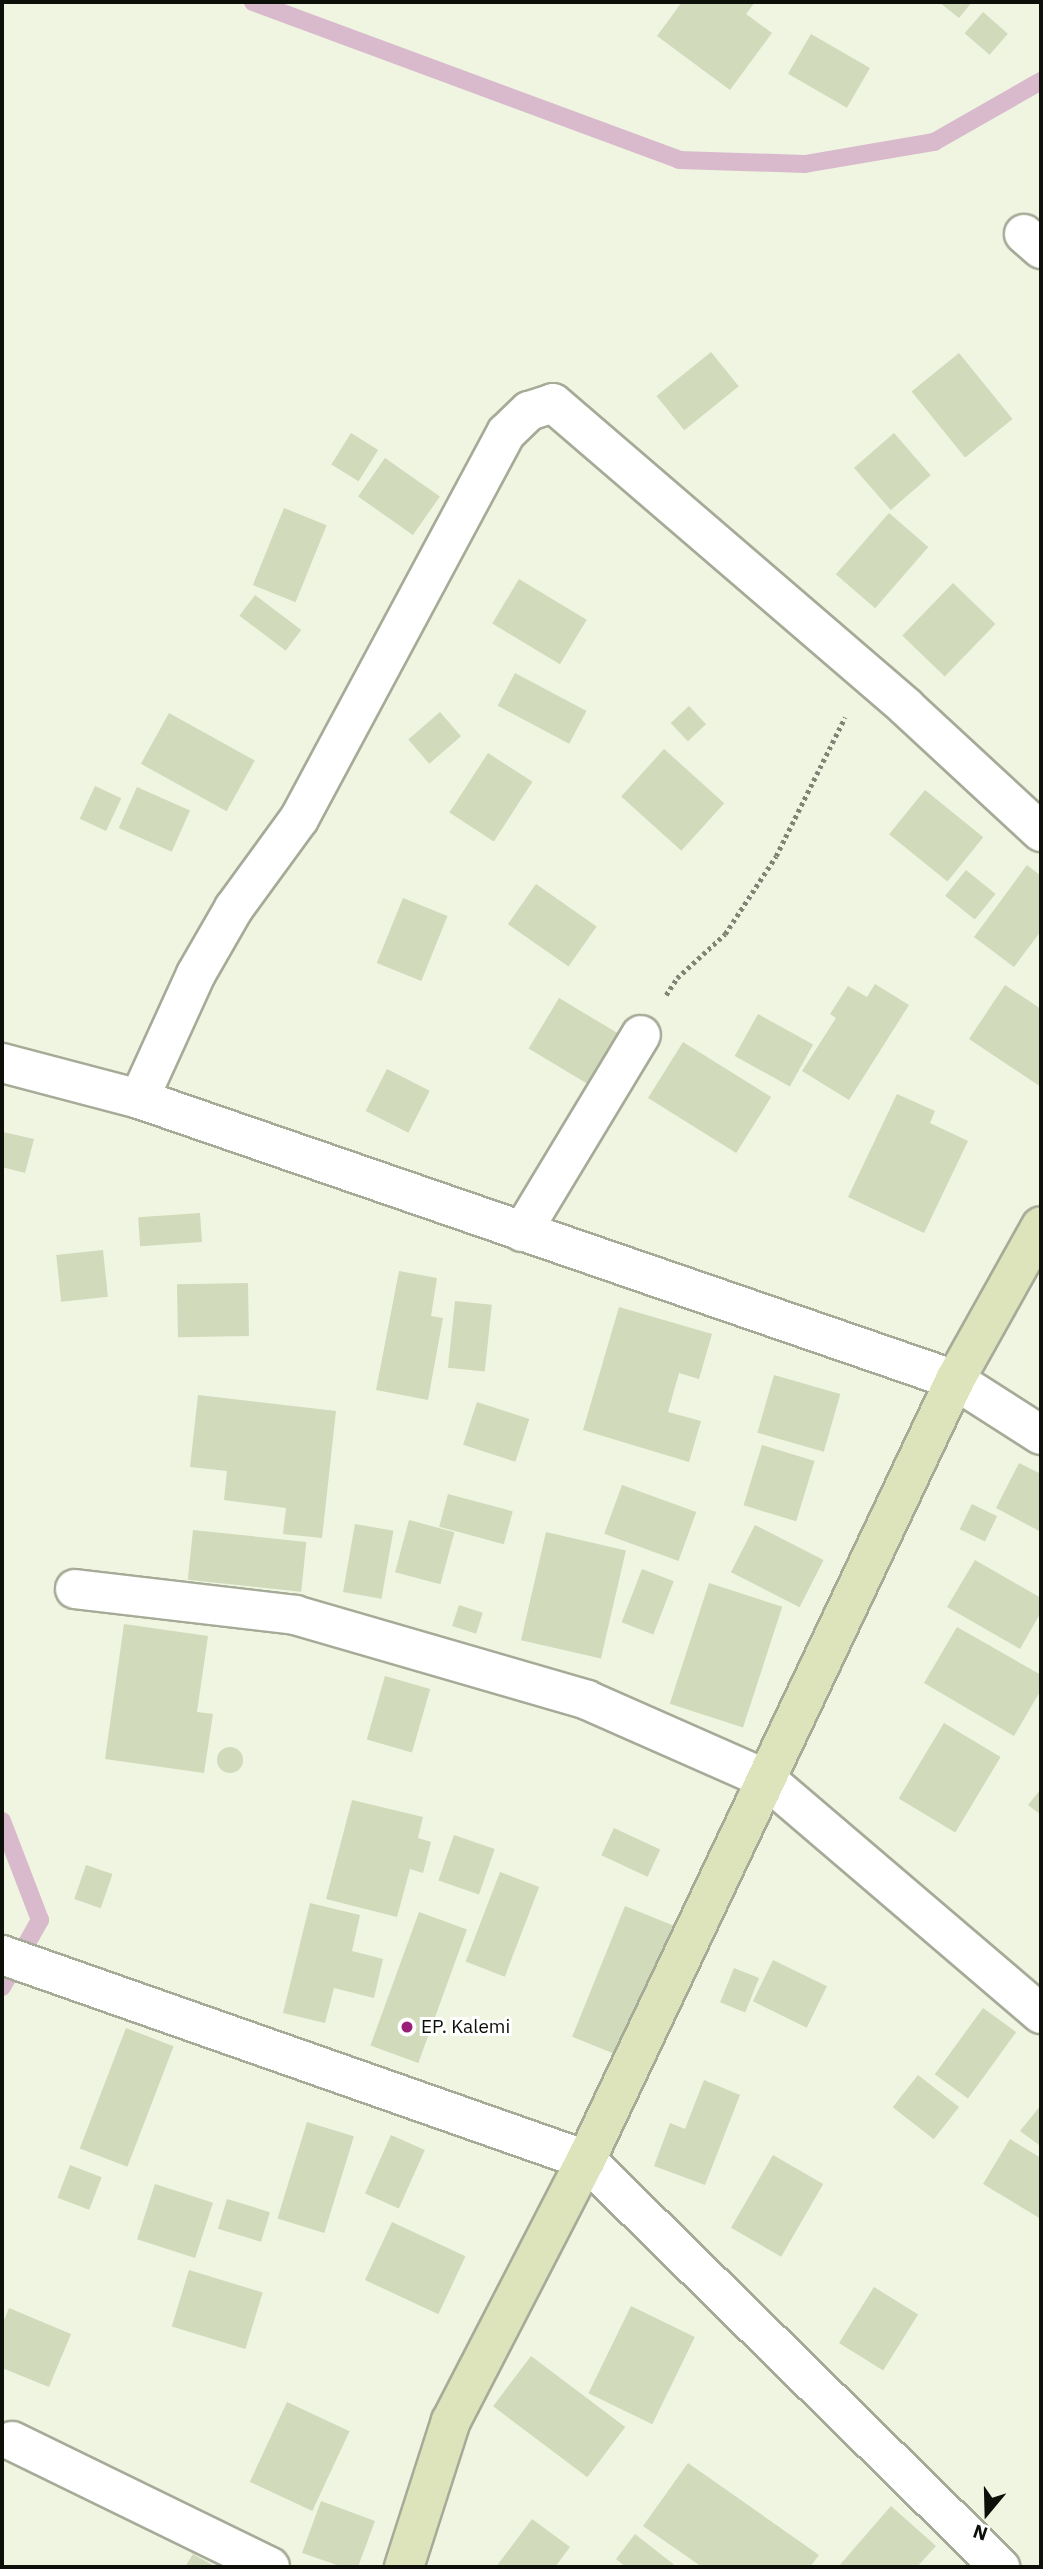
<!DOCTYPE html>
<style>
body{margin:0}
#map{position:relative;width:1043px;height:2569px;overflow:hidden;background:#eff5e1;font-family:"IBM Plex Sans",sans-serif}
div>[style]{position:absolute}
.stream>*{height:18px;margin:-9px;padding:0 9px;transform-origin:9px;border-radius:9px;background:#d9bacc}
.building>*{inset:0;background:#d1daba;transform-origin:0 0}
.round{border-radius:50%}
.path>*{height:4.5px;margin-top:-2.25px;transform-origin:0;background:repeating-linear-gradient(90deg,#808477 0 3.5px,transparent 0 7px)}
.roads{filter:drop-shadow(2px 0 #a6ab98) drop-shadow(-2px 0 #a6ab98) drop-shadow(0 2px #a6ab98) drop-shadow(0 -2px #a6ab98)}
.street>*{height:38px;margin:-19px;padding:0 19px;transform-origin:19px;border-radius:19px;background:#fff}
.secondary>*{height:38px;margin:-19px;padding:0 19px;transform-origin:19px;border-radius:19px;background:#dde4bb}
.dots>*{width:19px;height:19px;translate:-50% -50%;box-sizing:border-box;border:4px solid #fff;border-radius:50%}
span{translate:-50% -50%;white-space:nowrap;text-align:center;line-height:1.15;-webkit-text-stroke:6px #fff;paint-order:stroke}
.poi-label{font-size:19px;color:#0d0f09}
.left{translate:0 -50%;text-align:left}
.frame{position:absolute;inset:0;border:4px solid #0d0f09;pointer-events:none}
.north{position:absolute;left:952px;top:2478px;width:70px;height:70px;-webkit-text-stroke:5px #fff;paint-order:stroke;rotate:199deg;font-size:19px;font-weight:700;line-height:28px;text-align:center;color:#0d0f09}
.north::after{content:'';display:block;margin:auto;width:24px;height:32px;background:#0d0f09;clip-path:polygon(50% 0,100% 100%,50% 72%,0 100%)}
</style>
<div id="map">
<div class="stream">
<div style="left:253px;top:2px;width:454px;rotate:20.3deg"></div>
<div style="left:679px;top:160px;width:126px;rotate:1.8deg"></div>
<div style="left:805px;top:164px;width:131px;rotate:-9.7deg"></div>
<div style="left:934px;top:142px;width:123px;rotate:-29.7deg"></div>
<div style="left:2px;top:1821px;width:106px;rotate:69deg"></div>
<div style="left:40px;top:1920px;width:77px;rotate:119.6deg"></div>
</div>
<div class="building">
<div style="clip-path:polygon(682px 2px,755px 2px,746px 14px,772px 33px,730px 90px,657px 36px)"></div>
<div style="clip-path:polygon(939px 2px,972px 2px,959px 18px)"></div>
<div style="left:983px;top:12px;width:33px;height:28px;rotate:41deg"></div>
<div style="left:811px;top:34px;width:68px;height:46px;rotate:30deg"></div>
<div style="left:711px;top:352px;width:44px;height:70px;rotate:51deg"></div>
<div style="left:959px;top:353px;width:85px;height:61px;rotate:51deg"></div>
<div style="left:351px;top:433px;width:32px;height:37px;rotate:32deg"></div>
<div style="left:894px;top:433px;width:56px;height:53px;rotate:49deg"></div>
<div style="left:385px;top:458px;width:67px;height:47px;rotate:35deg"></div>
<div style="left:284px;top:508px;width:46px;height:83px;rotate:22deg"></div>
<div style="left:889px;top:513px;width:52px;height:81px;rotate:41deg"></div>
<div style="left:519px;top:579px;width:79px;height:52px;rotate:31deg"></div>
<div style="left:953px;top:583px;width:59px;height:73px;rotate:44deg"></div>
<div style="left:255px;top:595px;width:58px;height:26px;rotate:37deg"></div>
<div style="left:515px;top:673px;width:81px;height:37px;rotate:28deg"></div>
<div style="left:689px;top:706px;width:25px;height:25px;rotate:47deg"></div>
<div style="left:440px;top:712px;width:32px;height:42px;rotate:49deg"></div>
<div style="left:169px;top:713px;width:98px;height:58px;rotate:29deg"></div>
<div style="left:664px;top:749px;width:81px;height:64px;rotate:42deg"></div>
<div style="left:488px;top:753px;width:53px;height:71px;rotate:33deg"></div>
<div style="left:95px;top:786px;width:29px;height:36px;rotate:25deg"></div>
<div style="left:137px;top:787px;width:58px;height:45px;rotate:24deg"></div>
<div style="left:925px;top:790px;width:75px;height:57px;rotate:39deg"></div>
<div style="clip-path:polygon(1027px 865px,1041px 876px,1041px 931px,1014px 967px,974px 937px)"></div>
<div style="left:966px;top:870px;width:38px;height:33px;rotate:39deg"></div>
<div style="left:536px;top:884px;width:74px;height:49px;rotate:35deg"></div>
<div style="left:403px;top:898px;width:48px;height:70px;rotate:22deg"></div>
<div style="clip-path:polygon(875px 984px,909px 1005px,849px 1100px,802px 1071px,836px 1018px,830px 1014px,848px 986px,867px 997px)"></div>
<div style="clip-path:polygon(1005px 985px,1041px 1009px,1041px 1087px,969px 1039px)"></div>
<div style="left:559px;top:998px;width:68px;height:59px;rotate:31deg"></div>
<div style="left:758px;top:1014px;width:63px;height:48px;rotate:29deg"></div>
<div style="left:683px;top:1042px;width:104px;height:66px;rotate:32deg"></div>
<div style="left:387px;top:1069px;width:48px;height:47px;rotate:27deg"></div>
<div style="clip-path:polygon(897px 1094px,935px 1111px,930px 1123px,968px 1141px,924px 1233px,848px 1197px)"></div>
<div style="clip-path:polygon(3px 1132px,34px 1139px,25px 1173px,2px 1167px)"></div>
<div style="left:200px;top:1213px;width:29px;height:62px;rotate:86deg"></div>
<div style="left:103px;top:1250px;width:47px;height:47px;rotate:84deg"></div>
<div style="clip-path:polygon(399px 1271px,437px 1278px,431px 1316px,443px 1318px,428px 1400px,376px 1390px)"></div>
<div style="left:248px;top:1283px;width:53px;height:71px;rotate:89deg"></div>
<div style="left:455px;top:1301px;width:37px;height:67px;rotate:6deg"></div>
<div style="clip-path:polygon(619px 1307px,712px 1334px,699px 1379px,679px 1373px,668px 1412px,701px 1421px,689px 1462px,583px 1430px)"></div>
<div style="left:774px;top:1375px;width:69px;height:60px;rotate:16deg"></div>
<div style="clip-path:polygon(198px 1395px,336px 1411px,322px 1538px,283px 1534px,286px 1508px,224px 1500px,227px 1471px,190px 1467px)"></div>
<div style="left:477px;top:1402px;width:55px;height:45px;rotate:18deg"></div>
<div style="left:762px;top:1445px;width:55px;height:63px;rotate:17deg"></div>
<div style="clip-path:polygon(1019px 1463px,1041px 1474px,1041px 1532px,996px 1508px)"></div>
<div style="left:622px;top:1485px;width:79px;height:52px;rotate:20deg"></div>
<div style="left:448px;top:1494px;width:67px;height:34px;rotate:15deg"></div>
<div style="left:972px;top:1504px;width:28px;height:28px;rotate:26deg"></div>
<div style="left:409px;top:1520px;width:47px;height:54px;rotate:15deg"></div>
<div style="left:355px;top:1524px;width:39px;height:69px;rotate:10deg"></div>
<div style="left:755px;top:1525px;width:77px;height:53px;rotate:27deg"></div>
<div style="left:193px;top:1530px;width:114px;height:50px;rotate:6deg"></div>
<div style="left:546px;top:1532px;width:82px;height:111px;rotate:13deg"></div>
<div style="clip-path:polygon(975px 1560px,1041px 1598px,1041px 1612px,1020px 1649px,947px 1607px)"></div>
<div style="left:642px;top:1569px;width:34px;height:57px;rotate:21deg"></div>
<div style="left:709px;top:1583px;width:77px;height:127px;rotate:18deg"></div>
<div style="left:459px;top:1605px;width:25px;height:22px;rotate:18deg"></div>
<div style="clip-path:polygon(124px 1624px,208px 1636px,197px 1712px,213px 1714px,204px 1773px,105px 1759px)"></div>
<div style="clip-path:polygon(957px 1627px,1041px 1675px,1041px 1690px,1014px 1736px,924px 1683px)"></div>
<div style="left:385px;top:1676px;width:47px;height:66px;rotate:16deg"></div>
<div style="left:944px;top:1723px;width:66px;height:88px;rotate:31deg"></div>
<div class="round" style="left:217px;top:1747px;width:26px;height:26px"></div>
<div style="clip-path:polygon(1041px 1789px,1041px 1815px,1028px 1805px)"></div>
<div style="clip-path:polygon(352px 1800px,423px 1817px,418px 1838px,431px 1842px,423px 1873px,410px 1869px,397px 1917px,326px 1899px)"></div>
<div style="left:614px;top:1828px;width:51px;height:30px;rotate:25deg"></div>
<div style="left:454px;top:1835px;width:43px;height:48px;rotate:19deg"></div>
<div style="left:86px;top:1865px;width:28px;height:36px;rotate:19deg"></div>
<div style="left:500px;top:1872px;width:42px;height:96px;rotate:21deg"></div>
<div style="clip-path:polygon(310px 1903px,360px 1915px,352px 1951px,383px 1959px,374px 1998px,334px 1988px,325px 2023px,283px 2013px)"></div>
<div style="left:625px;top:1906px;width:52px;height:141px;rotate:22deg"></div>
<div style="left:419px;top:1912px;width:51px;height:142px;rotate:20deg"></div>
<div style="left:773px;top:1960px;width:60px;height:46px;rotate:26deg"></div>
<div style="left:734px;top:1968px;width:27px;height:37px;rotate:22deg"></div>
<div style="left:983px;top:2008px;width:41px;height:82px;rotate:36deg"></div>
<div style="left:126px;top:2028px;width:51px;height:129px;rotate:21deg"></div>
<div style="left:918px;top:2075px;width:52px;height:41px;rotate:38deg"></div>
<div style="clip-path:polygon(704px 2080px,740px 2095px,705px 2185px,654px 2166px,670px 2123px,685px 2129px)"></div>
<div style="clip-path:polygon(1041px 2105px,1041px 2143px,1039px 2145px,1020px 2131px)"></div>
<div style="left:307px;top:2122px;width:49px;height:101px;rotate:17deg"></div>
<div style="left:391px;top:2135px;width:37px;height:64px;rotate:24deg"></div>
<div style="clip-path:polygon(1010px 2139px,1041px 2158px,1041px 2219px,983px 2184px)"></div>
<div style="left:773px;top:2155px;width:58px;height:84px;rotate:30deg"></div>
<div style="left:70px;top:2165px;width:34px;height:35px;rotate:21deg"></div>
<div style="left:155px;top:2184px;width:61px;height:58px;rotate:18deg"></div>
<div style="left:227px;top:2199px;width:45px;height:31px;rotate:17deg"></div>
<div style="left:392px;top:2222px;width:81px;height:64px;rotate:25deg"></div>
<div style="left:189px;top:2270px;width:77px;height:59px;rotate:17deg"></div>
<div style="left:874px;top:2287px;width:52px;height:66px;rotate:32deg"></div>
<div style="left:631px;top:2306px;width:71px;height:97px;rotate:26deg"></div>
<div style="clip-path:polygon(9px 2308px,71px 2334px,49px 2387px,2px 2368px,2px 2325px)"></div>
<div style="left:531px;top:2356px;width:118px;height:63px;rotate:37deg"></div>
<div style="left:287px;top:2402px;width:69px;height:88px;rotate:25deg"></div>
<div style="clip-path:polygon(688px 2463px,819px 2555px,810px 2567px,702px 2567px,643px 2526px)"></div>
<div style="clip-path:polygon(321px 2501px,375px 2521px,358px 2567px,343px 2567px,302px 2553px)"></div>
<div style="clip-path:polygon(891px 2506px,936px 2546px,917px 2567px,838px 2567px)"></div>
<div style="clip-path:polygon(532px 2519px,570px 2547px,555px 2567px,496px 2567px)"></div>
<div style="clip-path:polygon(635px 2534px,677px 2567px,626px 2567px,616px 2559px)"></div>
<div style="clip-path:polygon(193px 2554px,216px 2567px,185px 2567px)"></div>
</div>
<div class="path">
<div style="left:666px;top:995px;width:20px;rotate:-57deg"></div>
<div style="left:677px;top:978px;width:65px;rotate:-42.5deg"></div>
<div style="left:725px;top:934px;width:93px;rotate:-56.8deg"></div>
<div style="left:776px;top:856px;width:155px;rotate:-63.6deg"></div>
</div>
<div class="roads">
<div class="street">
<div style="left:1024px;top:234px;width:23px;rotate:41deg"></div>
<div style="left:2px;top:1063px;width:142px;rotate:14.7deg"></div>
<div style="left:139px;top:1099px;width:863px;rotate:19deg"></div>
<div style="left:955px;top:1380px;width:102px;rotate:32.6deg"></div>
<div style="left:139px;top:1099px;width:137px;rotate:-65.5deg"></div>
<div style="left:196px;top:974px;width:76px;rotate:-60.1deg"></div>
<div style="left:234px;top:908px;width:110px;rotate:-53.9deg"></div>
<div style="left:299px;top:819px;width:438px;rotate:-61.8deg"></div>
<div style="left:506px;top:433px;width:32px;rotate:-44deg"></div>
<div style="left:529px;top:411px;width:25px;rotate:-18deg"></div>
<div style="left:553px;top:403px;width:466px;rotate:40.7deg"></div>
<div style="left:906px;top:707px;width:184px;rotate:42.8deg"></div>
<div style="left:522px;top:1232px;width:230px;rotate:-58.9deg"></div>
<div style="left:75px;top:1589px;width:222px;rotate:6.7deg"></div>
<div style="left:295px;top:1615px;width:304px;rotate:16.2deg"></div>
<div style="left:587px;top:1700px;width:196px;rotate:23.8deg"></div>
<div style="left:766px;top:1779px;width:362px;rotate:40.5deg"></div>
<div style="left:2px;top:1955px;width:619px;rotate:19.34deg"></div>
<div style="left:586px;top:2160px;width:581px;rotate:44.51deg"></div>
<div style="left:12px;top:2441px;width:287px;rotate:26deg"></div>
</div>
<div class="secondary">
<div style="left:404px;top:2567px;width:153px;rotate:-72.2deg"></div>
<div style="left:451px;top:2421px;width:294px;rotate:-62.7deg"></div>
<div style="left:586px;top:2160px;width:863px;rotate:-64.68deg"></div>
<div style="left:955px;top:1380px;width:176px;rotate:-60.8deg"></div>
</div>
</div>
<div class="dots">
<div style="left:407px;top:2027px;background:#991f78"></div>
</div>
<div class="poi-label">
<span class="left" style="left:421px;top:2027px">EP. Kalemi</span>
</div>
<div class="frame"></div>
<div class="north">N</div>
</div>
